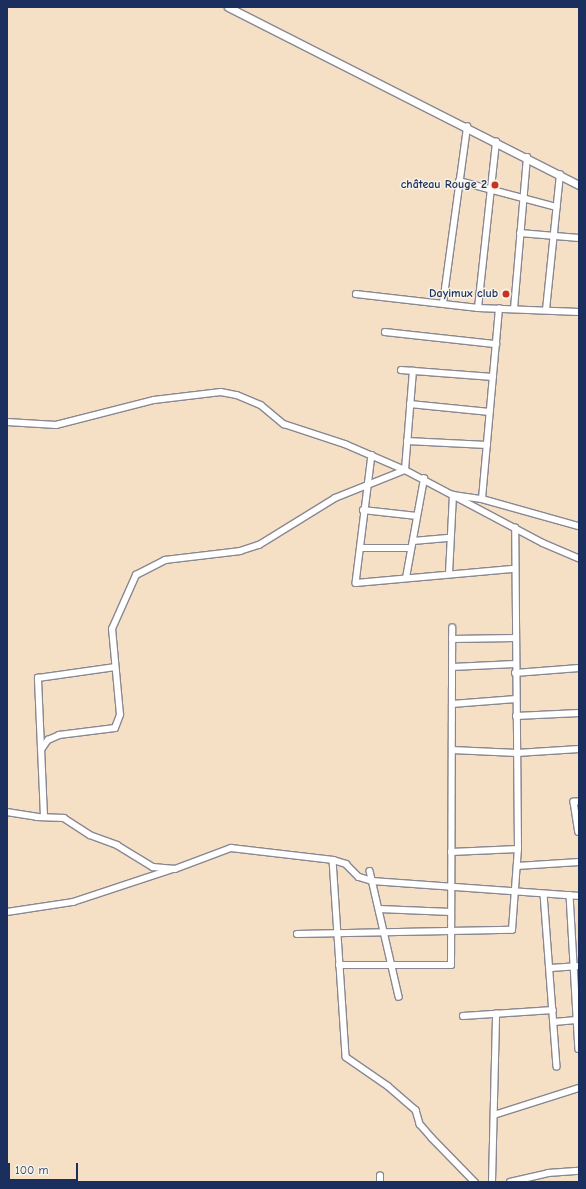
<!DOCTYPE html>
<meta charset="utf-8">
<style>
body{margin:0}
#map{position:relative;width:586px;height:1189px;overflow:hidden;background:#f5dfc5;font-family:"Comic Neue",sans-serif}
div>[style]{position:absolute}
.roads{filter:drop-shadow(1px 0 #888792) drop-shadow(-1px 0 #888792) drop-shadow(0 1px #888792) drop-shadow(0 -1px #888792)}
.minor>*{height:5.5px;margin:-2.75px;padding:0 2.75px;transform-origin:2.75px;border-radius:2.75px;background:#fff}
.tertiary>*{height:7px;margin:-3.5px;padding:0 3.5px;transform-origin:3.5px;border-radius:3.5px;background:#fff}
.dots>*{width:11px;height:11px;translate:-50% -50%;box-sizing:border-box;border:2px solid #f7f3e8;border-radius:50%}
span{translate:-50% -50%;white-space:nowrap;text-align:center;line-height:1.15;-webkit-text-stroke:3px #f7f3e8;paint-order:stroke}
.poi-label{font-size:12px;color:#1b2f5e;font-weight:700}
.right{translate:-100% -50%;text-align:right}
.frame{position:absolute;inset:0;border:8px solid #1b2f5e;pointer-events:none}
.scale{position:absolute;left:8px;top:1163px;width:70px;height:18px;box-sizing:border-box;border:2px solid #1b2f5e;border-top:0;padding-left:5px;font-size:12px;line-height:14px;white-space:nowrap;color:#1b2f5e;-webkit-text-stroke:3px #f7f3e8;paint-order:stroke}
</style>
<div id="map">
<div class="roads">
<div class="minor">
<div style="left:459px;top:181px;width:101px;rotate:14.9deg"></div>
<div style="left:520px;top:233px;width:59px;rotate:4.8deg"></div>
<div style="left:356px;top:294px;width:123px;rotate:6.5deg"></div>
<div style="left:478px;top:308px;width:101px;rotate:2.3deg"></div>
<div style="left:443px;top:303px;width:178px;rotate:-82.2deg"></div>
<div style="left:478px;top:308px;width:167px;rotate:-83.8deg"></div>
<div style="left:514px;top:309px;width:152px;rotate:-85.1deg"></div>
<div style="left:546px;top:310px;width:136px;rotate:-84.1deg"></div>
<div style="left:385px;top:332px;width:112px;rotate:6.2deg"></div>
<div style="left:401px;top:370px;width:92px;rotate:4.4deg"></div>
<div style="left:410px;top:404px;width:80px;rotate:5.7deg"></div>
<div style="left:7px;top:422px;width:49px;rotate:3.5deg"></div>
<div style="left:56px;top:425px;width:101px;rotate:-14.3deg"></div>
<div style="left:154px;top:400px;width:67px;rotate:-6.8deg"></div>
<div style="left:221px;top:392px;width:16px;rotate:11deg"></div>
<div style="left:237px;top:395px;width:26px;rotate:23deg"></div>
<div style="left:261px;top:405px;width:30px;rotate:40deg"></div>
<div style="left:284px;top:424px;width:64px;rotate:18.2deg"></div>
<div style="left:345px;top:444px;width:65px;rotate:23.4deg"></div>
<div style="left:405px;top:470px;width:156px;rotate:27.9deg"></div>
<div style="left:543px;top:543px;width:39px;rotate:23deg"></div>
<div style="left:407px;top:441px;width:80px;rotate:2.9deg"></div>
<div style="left:372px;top:455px;width:129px;rotate:97.1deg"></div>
<div style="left:356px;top:583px;width:159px;rotate:-5.1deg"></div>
<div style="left:482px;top:499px;width:191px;rotate:-84.9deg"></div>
<div style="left:363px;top:510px;width:54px;rotate:6.3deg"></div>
<div style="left:413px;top:541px;width:37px;rotate:-5deg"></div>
<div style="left:360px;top:548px;width:51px"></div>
<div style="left:449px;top:574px;width:79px;rotate:-87.1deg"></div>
<div style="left:453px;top:495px;width:29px;rotate:8deg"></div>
<div style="left:482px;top:499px;width:101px;rotate:15.6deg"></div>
<div style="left:406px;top:578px;width:101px;rotate:-79.7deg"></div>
<div style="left:452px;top:639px;width:63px;rotate:-0.9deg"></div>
<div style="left:452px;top:667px;width:63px;rotate:-2.7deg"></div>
<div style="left:515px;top:673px;width:64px;rotate:-4.5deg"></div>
<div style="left:452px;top:704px;width:64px;rotate:-4.5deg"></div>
<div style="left:516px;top:716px;width:63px;rotate:-2.7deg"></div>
<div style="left:41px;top:750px;width:12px;rotate:-55deg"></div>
<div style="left:48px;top:740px;width:12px;rotate:-24deg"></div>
<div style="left:59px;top:735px;width:56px;rotate:-7.1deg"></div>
<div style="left:115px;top:728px;width:14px;rotate:-69deg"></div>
<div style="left:120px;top:715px;width:86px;rotate:-95.3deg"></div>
<div style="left:112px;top:629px;width:59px;rotate:-66deg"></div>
<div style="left:136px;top:575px;width:33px;rotate:-27deg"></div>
<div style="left:165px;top:560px;width:76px;rotate:-6.8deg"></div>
<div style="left:240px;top:551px;width:20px;rotate:-18deg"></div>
<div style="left:259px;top:545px;width:89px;rotate:-31.7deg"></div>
<div style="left:335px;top:498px;width:75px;rotate:-21.8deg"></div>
<div style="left:405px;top:470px;width:99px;rotate:-85.4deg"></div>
<div style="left:452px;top:750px;width:65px;rotate:2.6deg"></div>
<div style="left:517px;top:753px;width:62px;rotate:-3.7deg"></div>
<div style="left:579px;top:802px;width:5px;rotate:180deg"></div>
<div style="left:574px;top:802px;width:30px;rotate:81deg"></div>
<div style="left:7px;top:812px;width:30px;rotate:9deg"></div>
<div style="left:37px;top:817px;width:27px;rotate:2deg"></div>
<div style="left:64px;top:818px;width:31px;rotate:33deg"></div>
<div style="left:90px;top:835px;width:29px;rotate:20deg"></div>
<div style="left:117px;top:845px;width:42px;rotate:31.4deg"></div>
<div style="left:153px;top:867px;width:22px;rotate:5deg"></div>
<div style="left:175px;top:869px;width:60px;rotate:-20.6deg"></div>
<div style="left:231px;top:848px;width:103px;rotate:6.7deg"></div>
<div style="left:333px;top:860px;width:14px;rotate:17deg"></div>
<div style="left:346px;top:864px;width:18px;rotate:45deg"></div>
<div style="left:359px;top:877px;width:14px;rotate:17deg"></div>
<div style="left:372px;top:881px;width:208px;rotate:4.1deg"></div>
<div style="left:44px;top:817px;width:139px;rotate:-92.5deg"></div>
<div style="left:38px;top:678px;width:78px;rotate:-8.1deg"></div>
<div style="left:451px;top:852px;width:67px;rotate:-2.6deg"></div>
<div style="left:333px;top:860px;width:197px;rotate:86.2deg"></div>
<div style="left:346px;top:1057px;width:51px;rotate:34.6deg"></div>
<div style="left:388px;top:1086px;width:37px;rotate:41deg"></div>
<div style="left:416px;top:1110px;width:15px;rotate:74deg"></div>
<div style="left:420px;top:1124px;width:18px;rotate:49deg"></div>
<div style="left:432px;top:1138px;width:62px;rotate:45.7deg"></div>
<div style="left:517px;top:866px;width:62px;rotate:-3.7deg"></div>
<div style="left:370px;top:871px;width:129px;rotate:77deg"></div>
<div style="left:544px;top:894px;width:173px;rotate:85.7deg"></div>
<div style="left:570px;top:895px;width:154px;rotate:86.7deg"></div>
<div style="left:379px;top:909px;width:72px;rotate:2.4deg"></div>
<div style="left:7px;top:912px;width:67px;rotate:-8.6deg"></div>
<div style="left:73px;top:902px;width:105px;rotate:-18.3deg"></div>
<div style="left:297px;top:934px;width:215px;rotate:-1.1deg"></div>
<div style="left:512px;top:930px;width:81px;rotate:-85.8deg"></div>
<div style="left:518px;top:849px;width:321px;rotate:-90.5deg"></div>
<div style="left:339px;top:965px;width:112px"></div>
<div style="left:451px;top:965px;width:337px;rotate:-89.8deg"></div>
<div style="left:551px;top:968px;width:28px;rotate:-4deg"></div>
<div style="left:463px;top:1016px;width:90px;rotate:-3.8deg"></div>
<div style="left:554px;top:1022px;width:25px;rotate:-5deg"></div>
<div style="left:494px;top:1115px;width:89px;rotate:-17.6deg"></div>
<div style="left:380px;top:1182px;width:6px;rotate:-90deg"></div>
<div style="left:492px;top:1182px;width:168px;rotate:-88.6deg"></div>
<div style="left:510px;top:1182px;width:39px;rotate:-13deg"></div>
<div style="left:548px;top:1173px;width:31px;rotate:-4deg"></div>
</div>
<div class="tertiary">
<div style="left:228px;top:7px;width:394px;rotate:26.9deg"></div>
</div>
</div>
<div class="dots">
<div style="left:495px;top:185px;background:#c8321e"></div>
<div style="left:506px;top:294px;background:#c8321e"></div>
</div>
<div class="poi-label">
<span class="right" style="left:487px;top:185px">château Rouge 2</span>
<span class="right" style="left:498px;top:294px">Dayimux club</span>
</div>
<div class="frame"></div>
<div class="scale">100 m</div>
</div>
